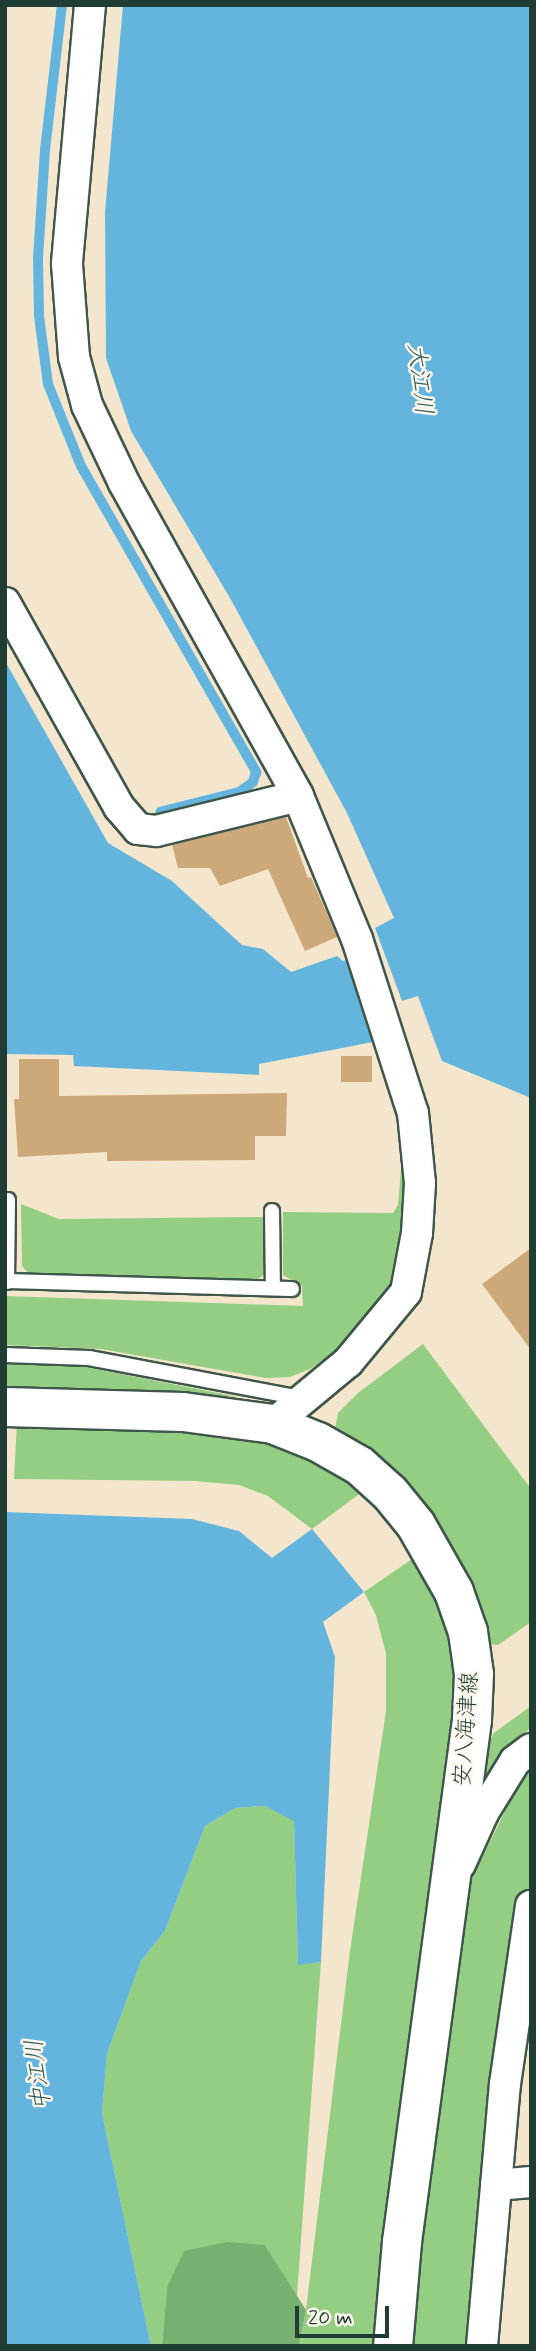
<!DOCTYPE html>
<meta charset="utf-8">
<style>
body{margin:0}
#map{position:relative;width:536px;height:2351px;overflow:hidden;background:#f4e6cc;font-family:Mynerve,"Klee One",sans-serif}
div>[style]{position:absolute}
.green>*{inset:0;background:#93ce83}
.forest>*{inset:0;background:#76b171}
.water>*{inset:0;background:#63b5de}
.stream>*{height:10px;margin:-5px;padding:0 5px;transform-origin:5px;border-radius:5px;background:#63b5de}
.building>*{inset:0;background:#cda878;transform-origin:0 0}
.roads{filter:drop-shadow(2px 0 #3f564b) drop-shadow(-2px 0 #3f564b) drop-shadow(0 2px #3f564b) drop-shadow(0 -2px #3f564b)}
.lane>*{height:14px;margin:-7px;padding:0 7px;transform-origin:7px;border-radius:7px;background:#fff}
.street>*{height:30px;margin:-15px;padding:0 15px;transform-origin:15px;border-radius:15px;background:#fff}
.secondary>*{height:38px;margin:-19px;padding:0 19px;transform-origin:19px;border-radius:19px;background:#fff}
span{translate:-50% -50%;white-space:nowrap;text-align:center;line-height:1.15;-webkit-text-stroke:5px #fbf7ec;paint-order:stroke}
.street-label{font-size:23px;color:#1f3d34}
.water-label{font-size:24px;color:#305b5e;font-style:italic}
.frame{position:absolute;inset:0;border:7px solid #1f3d34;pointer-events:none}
.scale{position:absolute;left:295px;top:2306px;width:94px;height:32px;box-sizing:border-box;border:4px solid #1f3d34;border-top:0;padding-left:9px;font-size:21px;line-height:24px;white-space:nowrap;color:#1f3d34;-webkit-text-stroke:5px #fbf7ec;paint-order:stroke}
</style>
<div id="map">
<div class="green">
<div style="clip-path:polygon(403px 1145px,410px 1232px,394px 1289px,339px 1349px,310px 1369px,290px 1377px,266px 1378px,101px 1349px,5px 1345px,5px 1296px,303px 1306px,302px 1286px,283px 1275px,283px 1212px,393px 1213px,398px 1205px)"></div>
<div style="clip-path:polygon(21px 1204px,59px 1219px,263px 1217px,266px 1273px,254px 1282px,32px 1277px,22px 1266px)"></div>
<div style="clip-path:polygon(423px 1344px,531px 1489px,531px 1622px,498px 1645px,488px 1644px,462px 1563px,427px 1505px,400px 1474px,374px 1453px,335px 1429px,338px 1413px,358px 1393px)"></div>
<div style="clip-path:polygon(5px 1364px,75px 1365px,238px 1397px,124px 1389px,5px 1388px)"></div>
<div style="clip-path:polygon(17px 1422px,209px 1431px,259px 1437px,299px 1453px,340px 1474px,362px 1492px,312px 1529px,268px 1496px,239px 1485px,195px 1481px,14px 1479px)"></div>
<div style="clip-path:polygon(418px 1555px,439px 1592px,455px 1663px,455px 1704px,377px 2346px,299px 2346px,306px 2310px,350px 1951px,386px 1711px,386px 1654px,376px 1615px,364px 1592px)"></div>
<div style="clip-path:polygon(531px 1706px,531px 1728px,517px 1738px,481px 1789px,487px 1746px,494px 1733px)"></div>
<div style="clip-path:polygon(531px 1767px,531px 1890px,522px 1912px,474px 2346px,409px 2346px,465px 1892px,522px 1777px)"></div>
<div style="clip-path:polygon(265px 1806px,294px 1820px,298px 1964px,321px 1962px,297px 2296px,265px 2245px,167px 2287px,162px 2346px,151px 2346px,102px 2113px,107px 2054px,141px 1961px,165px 1931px,205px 1826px,235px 1808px)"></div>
</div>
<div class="forest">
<div style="clip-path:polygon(227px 2242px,265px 2245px,306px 2310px,299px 2346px,162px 2346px,167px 2287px,184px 2251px)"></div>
</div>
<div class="water">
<div style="clip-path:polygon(123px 5px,531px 5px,531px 1098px,442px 1061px,418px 996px,402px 1001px,375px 928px,394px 918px,347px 813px,230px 598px,131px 431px,106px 358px,105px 212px)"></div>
<div style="clip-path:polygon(5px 661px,108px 843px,172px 881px,242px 945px,263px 949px,291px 972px,337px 956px,343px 961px,353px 958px,376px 1019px,366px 1024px,373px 1042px,259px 1064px,259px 1075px,74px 1066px,73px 1055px,5px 1054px)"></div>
<div style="clip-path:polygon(5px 1512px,192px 1519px,239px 1531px,272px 1558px,312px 1529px,364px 1592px,323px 1622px,335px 1657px,321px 1962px,298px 1965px,294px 1821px,265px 1806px,235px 1808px,205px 1826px,165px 1931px,141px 1961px,107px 2054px,102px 2113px,151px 2346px,5px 2346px)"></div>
</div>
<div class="stream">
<div style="left:62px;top:5px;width:146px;rotate:96.7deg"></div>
<div style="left:45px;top:150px;width:108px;rotate:93.7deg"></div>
<div style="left:38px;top:258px;width:58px;rotate:89deg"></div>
<div style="left:39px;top:316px;width:69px;rotate:82.5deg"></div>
<div style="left:48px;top:384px;width:88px;rotate:68.1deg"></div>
<div style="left:81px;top:466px;width:353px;rotate:60.2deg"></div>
<div style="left:256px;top:772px;width:10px;rotate:107deg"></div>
<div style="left:253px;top:782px;width:17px;rotate:144deg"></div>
<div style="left:239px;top:792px;width:81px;rotate:165.8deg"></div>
</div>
<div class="building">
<div style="clip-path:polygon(286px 817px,308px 878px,311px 877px,337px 937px,305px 951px,268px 869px,220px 886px,210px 868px,178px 868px,172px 845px)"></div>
<div style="left:341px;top:1056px;width:31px;height:26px"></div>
<div style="clip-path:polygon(19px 1059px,59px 1059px,59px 1096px,287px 1093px,286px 1136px,255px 1136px,255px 1160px,107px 1161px,107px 1152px,18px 1157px,14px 1099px,19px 1099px)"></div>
<div style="clip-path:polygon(531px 1248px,531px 1350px,482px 1284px)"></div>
</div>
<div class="roads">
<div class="lane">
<div style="left:272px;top:1211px;width:77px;rotate:89.3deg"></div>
<div style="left:5px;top:1281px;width:287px;rotate:1.6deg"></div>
<div style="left:7px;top:1282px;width:82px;rotate:-89.3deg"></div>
<div style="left:5px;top:1355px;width:84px;rotate:2deg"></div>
<div style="left:89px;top:1358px;width:216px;rotate:10.7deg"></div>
</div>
<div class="street">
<div style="left:90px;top:5px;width:260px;rotate:95.1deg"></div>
<div style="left:67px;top:264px;width:93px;rotate:85.7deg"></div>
<div style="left:74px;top:357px;width:50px;rotate:74.8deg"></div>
<div style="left:87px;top:405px;width:86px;rotate:64.6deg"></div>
<div style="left:124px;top:483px;width:358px;rotate:60.9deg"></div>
<div style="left:298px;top:796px;width:155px;rotate:67.6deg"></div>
<div style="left:357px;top:939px;width:183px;rotate:72.2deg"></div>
<div style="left:413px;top:1113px;width:70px;rotate:84.3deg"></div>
<div style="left:420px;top:1183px;width:50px;rotate:93.4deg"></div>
<div style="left:417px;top:1233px;width:60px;rotate:100.6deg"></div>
<div style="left:406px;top:1292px;width:91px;rotate:129.6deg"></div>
<div style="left:348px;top:1362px;width:97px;rotate:140.4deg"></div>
<div style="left:5px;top:603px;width:234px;rotate:60.8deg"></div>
<div style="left:119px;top:807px;width:29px;rotate:49deg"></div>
<div style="left:138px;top:829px;width:18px;rotate:6deg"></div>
<div style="left:156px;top:831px;width:146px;rotate:-13.8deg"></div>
<div style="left:460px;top:1864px;width:56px;rotate:-65.7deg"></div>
<div style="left:483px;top:1813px;width:61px;rotate:-58.4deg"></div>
<div style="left:515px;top:1761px;width:20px;rotate:-37deg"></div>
<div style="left:496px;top:2185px;width:35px;rotate:-5deg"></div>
<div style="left:482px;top:2346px;width:263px;rotate:-85deg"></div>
<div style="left:505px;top:2084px;width:180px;rotate:-81.7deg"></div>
</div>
<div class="secondary">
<div style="left:5px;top:1407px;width:178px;rotate:1.6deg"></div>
<div style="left:183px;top:1412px;width:91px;rotate:7.6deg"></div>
<div style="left:273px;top:1424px;width:48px;rotate:21.8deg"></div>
<div style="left:318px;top:1442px;width:48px;rotate:29.7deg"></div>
<div style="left:360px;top:1466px;width:40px;rotate:42deg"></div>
<div style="left:390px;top:1493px;width:41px;rotate:50.9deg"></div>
<div style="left:416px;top:1525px;width:77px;rotate:60.4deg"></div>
<div style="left:454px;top:1592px;width:42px;rotate:70.7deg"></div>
<div style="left:468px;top:1632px;width:42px;rotate:81.9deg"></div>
<div style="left:474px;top:1674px;width:46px;rotate:92.5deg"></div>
<div style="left:472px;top:1720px;width:527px;rotate:97.64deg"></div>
<div style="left:402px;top:2242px;width:104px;rotate:94.9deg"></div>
</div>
</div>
<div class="street-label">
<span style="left:467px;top:1729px;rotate:-86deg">安八海津線</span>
</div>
<div class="water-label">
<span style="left:419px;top:379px;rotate:83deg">大江川</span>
<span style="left:39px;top:2075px;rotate:-97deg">中江川</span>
</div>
<div class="frame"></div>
<div class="scale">20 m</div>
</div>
